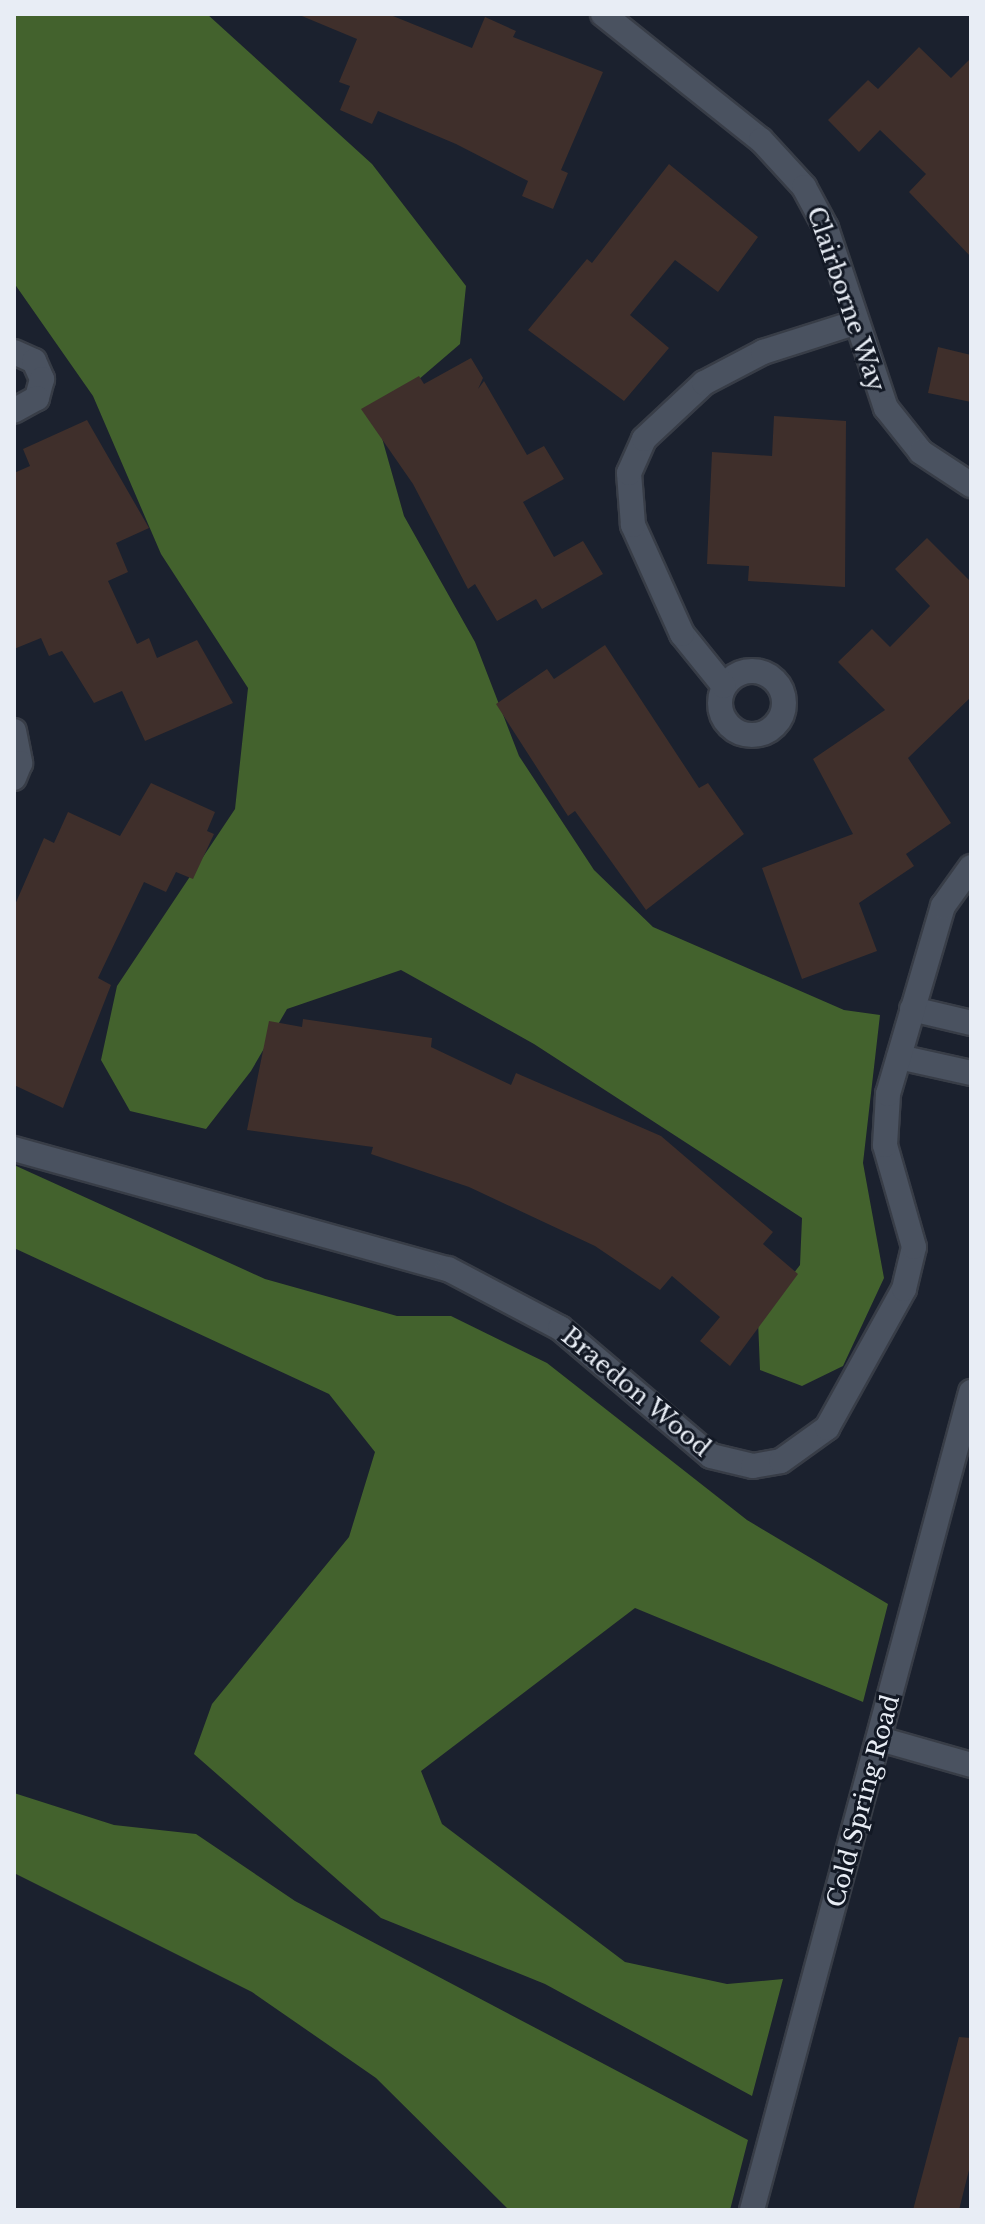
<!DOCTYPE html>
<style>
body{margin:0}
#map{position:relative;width:985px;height:2224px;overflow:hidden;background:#1b212e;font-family:"Libre Baskerville",serif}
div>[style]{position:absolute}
.forest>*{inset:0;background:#43622d}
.building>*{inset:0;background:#3f2f2b}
.roads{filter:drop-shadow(2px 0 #383d47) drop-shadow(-2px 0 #383d47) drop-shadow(0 2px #383d47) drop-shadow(0 -2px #383d47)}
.minor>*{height:24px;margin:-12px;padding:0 12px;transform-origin:12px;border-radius:12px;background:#4a5260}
.minor>.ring{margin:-12px;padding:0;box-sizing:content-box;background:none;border:24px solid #4a5260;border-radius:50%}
span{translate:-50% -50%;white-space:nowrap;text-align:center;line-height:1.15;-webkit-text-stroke:6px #121824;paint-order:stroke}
.street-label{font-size:24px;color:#e8edf5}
.frame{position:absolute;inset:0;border:16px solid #e8edf5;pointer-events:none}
</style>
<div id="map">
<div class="forest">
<div style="clip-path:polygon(14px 14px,207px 14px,372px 164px,466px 286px,460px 344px,390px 404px,382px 438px,404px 516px,475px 642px,519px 756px,594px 870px,653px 927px,844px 1010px,880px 1015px,863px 1163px,884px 1278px,843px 1366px,802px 1386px,760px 1370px,758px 1320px,800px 1265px,802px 1218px,534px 1044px,401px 970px,287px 1009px,251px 1071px,206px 1129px,130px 1111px,101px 1060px,117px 986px,235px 809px,248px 688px,161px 554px,93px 396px,14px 283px)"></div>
<div style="clip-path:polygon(14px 1165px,265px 1279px,397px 1316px,451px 1316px,547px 1363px,747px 1520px,888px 1604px,863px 1702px,635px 1608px,421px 1771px,442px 1824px,625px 1962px,727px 1984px,783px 1979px,752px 2096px,545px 1984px,381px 1918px,194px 1754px,212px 1704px,349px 1537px,375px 1452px,329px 1394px,14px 1248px)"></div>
<div style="clip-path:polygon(14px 1793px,114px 1825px,196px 1834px,295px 1901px,748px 2140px,730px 2210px,509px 2210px,376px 2078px,252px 1992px,14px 1873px)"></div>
</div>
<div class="building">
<div style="clip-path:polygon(297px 14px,388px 14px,472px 48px,485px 17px,516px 31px,513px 37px,603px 72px,561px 170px,568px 173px,553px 209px,522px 196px,528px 181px,456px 144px,378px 111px,372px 124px,340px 110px,350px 86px,339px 82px,357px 39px)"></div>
<div style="clip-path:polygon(919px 47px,951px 78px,971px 58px,971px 257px,909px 192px,926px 174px,880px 130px,859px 152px,828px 120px,868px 80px,878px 89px)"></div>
<div style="clip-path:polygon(669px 164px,758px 237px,718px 292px,675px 260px,630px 315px,669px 348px,624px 401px,528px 330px,587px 259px,592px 263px)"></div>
<div style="clip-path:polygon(938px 347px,971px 355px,971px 402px,928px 393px)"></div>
<div style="clip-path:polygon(471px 358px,483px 378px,478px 389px,484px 381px,527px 455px,544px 446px,564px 479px,523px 502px,554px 557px,583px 541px,603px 574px,542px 609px,536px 599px,497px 621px,475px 584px,468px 589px,413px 484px,361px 409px,419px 376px,424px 384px)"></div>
<div style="clip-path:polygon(774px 416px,846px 421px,845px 587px,748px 581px,749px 566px,707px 564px,712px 452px,772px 456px)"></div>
<div style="clip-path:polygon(87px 420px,149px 528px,116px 543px,128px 572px,108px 581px,137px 644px,149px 638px,157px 658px,197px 640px,233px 703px,145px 741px,122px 691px,94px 703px,62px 651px,49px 656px,41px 638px,14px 649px,14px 473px,30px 466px,23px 449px)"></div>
<div style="clip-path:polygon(927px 538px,971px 582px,971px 697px,908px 758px,951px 823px,906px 854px,914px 866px,859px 903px,877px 951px,802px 979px,762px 868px,853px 834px,813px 759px,885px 710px,838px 662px,872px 629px,890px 647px,930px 606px,895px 569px)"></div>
<div style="clip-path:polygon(605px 645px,699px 788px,708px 783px,744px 834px,646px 910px,575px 811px,568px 816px,496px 704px,547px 669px,554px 679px)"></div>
<div style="clip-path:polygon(151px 783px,215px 812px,207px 831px,214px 834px,193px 879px,176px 872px,166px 892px,144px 882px,98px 978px,111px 985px,63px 1108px,14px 1085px,14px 907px,44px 838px,54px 843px,68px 812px,120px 836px)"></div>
<div style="clip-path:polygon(303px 1019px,432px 1038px,431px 1047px,511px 1085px,516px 1073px,661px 1136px,773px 1232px,763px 1244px,798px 1274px,730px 1366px,700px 1341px,720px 1317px,672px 1276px,660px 1290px,595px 1246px,469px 1187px,371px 1154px,373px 1147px,247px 1130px,269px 1021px,302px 1027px)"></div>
<div style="clip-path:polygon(959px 2037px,971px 2038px,971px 2162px,959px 2210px,913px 2210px)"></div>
</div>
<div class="roads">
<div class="minor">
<div style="left:603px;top:14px;width:202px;rotate:38.6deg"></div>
<div style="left:761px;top:140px;width:64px;rotate:47.5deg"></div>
<div style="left:804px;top:187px;width:47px;rotate:61.8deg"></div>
<div style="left:826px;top:228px;width:190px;rotate:71.6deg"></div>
<div style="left:886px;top:408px;width:56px;rotate:51.5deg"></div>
<div style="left:921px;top:452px;width:60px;rotate:33.4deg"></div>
<div style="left:14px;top:352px;width:22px;rotate:24deg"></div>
<div style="left:34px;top:361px;width:20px;rotate:66deg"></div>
<div style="left:42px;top:379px;width:20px;rotate:105deg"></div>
<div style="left:37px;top:398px;width:26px;rotate:151deg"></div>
<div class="ring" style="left:720px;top:671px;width:40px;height:40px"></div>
<div style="left:724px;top:686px;width:67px;rotate:-128.9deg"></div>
<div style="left:682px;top:634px;width:120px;rotate:-114.2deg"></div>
<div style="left:633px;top:525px;width:52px;rotate:-94.4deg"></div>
<div style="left:629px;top:473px;width:37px;rotate:-66deg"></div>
<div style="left:644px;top:439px;width:82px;rotate:-43deg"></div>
<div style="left:704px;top:383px;width:67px;rotate:-27.7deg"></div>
<div style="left:763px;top:352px;width:96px;rotate:-17.7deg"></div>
<div style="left:14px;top:731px;width:33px;rotate:79deg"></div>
<div style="left:20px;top:763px;width:16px;rotate:112deg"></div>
<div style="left:912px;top:1009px;width:61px;rotate:13.3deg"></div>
<div style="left:899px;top:1057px;width:74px;rotate:12.5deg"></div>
<div style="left:14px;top:1149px;width:450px;rotate:15.5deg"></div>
<div style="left:448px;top:1269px;width:127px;rotate:27.8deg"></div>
<div style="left:560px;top:1328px;width:198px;rotate:40.3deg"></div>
<div style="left:711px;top:1456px;width:43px;rotate:13.4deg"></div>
<div style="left:753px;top:1466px;width:28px;rotate:-10deg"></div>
<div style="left:781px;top:1461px;width:57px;rotate:-35.7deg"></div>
<div style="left:827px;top:1428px;width:159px;rotate:-61deg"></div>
<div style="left:904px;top:1289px;width:43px;rotate:-76.6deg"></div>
<div style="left:914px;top:1247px;width:106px;rotate:-105.9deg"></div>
<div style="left:885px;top:1145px;width:51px;rotate:-86.6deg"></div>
<div style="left:888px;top:1094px;width:196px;rotate:-73.7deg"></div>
<div style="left:943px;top:906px;width:48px;rotate:-54.3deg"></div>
<div style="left:880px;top:1739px;width:95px;rotate:15.9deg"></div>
<div style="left:752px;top:2210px;width:847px;rotate:-75.01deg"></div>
</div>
</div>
<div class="street-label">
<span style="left:846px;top:299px;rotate:71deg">Clairborne Way</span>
<span style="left:636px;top:1392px;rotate:40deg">Braedon Wood</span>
<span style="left:863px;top:1801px;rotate:-75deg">Cold Spring Road</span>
</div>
<div class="frame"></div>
</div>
